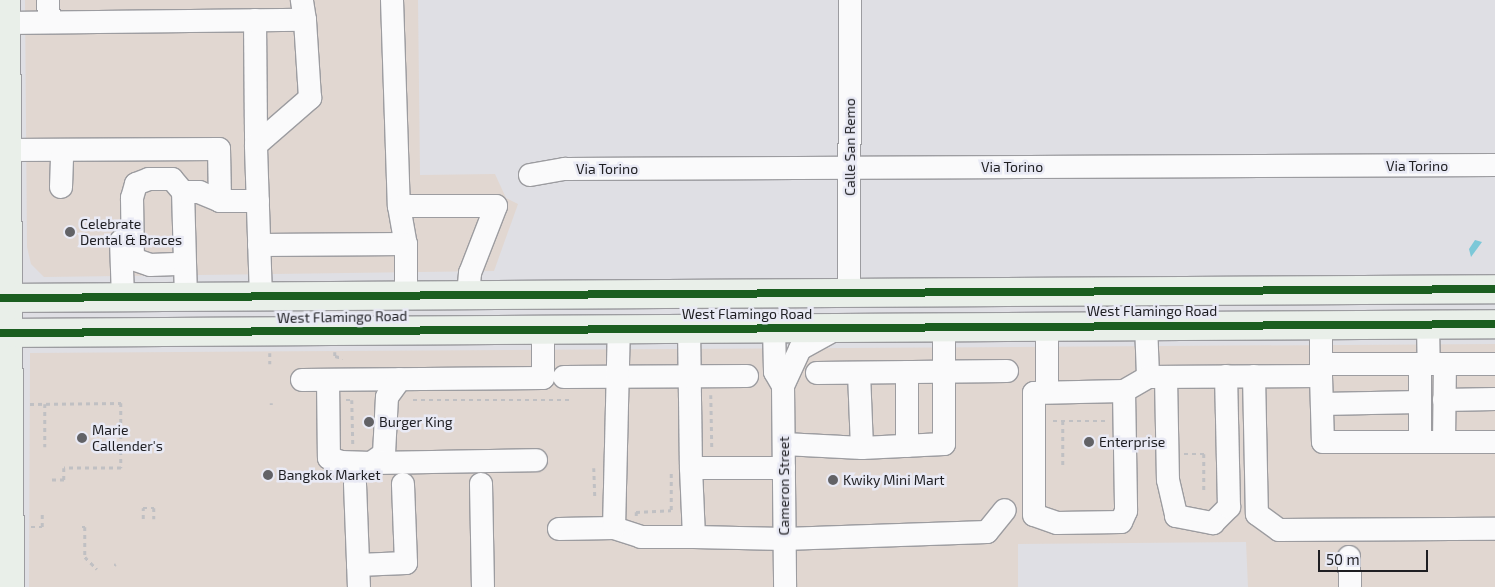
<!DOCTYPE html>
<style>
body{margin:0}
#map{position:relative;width:1495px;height:587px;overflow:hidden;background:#dfdfe4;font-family:"Exo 2",sans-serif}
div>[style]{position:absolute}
.commercial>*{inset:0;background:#e1d7d1}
.water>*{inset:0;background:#7cc8d8}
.path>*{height:2.5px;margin-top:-1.25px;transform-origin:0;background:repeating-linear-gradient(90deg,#c0c0c3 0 4px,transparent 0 8px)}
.roads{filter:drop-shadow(1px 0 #9c9ca0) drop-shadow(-1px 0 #9c9ca0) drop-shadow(0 1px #9c9ca0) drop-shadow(0 -1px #9c9ca0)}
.minor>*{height:22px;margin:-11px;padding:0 11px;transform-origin:11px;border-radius:11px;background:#fafafb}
.major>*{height:28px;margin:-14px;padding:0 14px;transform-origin:14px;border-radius:14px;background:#e9efe9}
.cycleway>*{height:8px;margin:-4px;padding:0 4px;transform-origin:4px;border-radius:4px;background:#1b5e20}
.dots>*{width:14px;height:14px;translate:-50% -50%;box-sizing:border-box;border:2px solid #e9eaf5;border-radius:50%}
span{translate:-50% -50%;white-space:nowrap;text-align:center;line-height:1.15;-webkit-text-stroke:5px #e9eaf5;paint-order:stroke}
.street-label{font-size:14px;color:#1e1e22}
.poi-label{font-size:14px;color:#1e1e22}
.left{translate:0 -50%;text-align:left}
.scale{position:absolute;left:1318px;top:550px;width:110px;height:22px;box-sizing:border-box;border:2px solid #1e1e22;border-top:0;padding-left:6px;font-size:15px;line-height:18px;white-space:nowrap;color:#1e1e22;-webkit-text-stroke:4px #e9eaf5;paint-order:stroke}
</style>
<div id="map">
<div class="commercial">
<div style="clip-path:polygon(25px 0,418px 0,420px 175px,495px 174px,506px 198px,518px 204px,494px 271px,44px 277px,31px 264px,27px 247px)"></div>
<div style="clip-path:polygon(1495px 344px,1495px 587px,1248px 587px,1246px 542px,1018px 544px,1018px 587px,29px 587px,30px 353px)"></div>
</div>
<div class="water">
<div style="clip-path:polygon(1475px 240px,1482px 242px,1471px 257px,1469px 249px)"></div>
</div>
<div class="path">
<div style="left:335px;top:352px;width:4px;rotate:90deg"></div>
<div style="left:335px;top:356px;width:8px;rotate:14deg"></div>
<div style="left:270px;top:353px;width:11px;rotate:90deg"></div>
<div style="left:711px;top:395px;width:54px;rotate:88.9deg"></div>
<div style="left:346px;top:400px;width:6px"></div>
<div style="left:352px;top:400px;width:44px;rotate:88.7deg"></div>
<div style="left:413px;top:400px;width:159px"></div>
<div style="left:30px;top:404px;width:91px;rotate:-0.6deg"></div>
<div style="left:121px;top:403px;width:65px;rotate:90deg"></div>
<div style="left:121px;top:468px;width:57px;rotate:180deg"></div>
<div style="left:64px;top:468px;width:12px;rotate:90deg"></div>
<div style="left:64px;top:480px;width:13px;rotate:180deg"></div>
<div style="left:45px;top:404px;width:43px;rotate:90deg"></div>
<div style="left:271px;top:405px;width:2px;rotate:-90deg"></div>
<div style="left:1053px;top:421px;width:54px"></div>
<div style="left:1063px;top:421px;width:44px;rotate:90deg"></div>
<div style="left:1184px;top:454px;width:20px"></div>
<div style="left:1204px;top:454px;width:39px;rotate:90deg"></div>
<div style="left:594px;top:468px;width:31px;rotate:88deg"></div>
<div style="left:636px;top:516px;width:4px;rotate:-90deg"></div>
<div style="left:636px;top:512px;width:35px;rotate:-3deg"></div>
<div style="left:671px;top:510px;width:39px;rotate:-90deg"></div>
<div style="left:143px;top:519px;width:11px;rotate:-90deg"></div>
<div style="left:143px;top:508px;width:11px"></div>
<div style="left:154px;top:508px;width:11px;rotate:90deg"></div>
<div style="left:31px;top:527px;width:11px"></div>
<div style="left:42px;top:527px;width:14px;rotate:-90deg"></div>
<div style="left:82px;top:527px;width:3px"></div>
<div style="left:85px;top:527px;width:30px;rotate:90deg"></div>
<div style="left:85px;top:557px;width:17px;rotate:45deg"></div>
<div style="left:114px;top:565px;width:2px;rotate:-27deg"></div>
</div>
<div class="roads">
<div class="minor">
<div style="left:48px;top:0;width:21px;rotate:87deg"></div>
<div style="left:392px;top:0;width:206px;rotate:88.1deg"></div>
<div style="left:399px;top:206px;width:39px;rotate:80deg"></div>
<div style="left:255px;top:20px;width:125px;rotate:89.5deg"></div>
<div style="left:6px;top:23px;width:299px;rotate:-0.6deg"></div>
<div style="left:305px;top:20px;width:20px;rotate:-99deg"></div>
<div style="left:8px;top:150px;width:211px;rotate:-0.3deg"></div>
<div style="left:219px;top:149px;width:52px;rotate:88.9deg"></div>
<div style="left:220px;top:201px;width:38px"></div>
<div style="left:530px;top:175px;width:36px;rotate:-10deg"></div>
<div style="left:565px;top:169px;width:930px;rotate:-0.25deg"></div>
<div style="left:61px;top:187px;width:37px;rotate:-88deg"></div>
<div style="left:183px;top:192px;width:17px;rotate:-130deg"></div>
<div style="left:172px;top:179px;width:23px;rotate:180deg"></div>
<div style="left:149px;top:179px;width:14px;rotate:159deg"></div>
<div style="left:136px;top:184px;width:15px;rotate:106deg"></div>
<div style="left:132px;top:198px;width:61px;rotate:89.1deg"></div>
<div style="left:133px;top:259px;width:18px;rotate:19deg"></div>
<div style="left:150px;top:265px;width:34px;rotate:-2deg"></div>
<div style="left:399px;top:206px;width:97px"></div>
<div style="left:496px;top:206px;width:72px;rotate:111.2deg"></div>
<div style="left:470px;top:273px;width:23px;rotate:95deg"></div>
<div style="left:121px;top:241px;width:57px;rotate:88deg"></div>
<div style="left:259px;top:245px;width:147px;rotate:-0.4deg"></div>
<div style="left:406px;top:244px;width:52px;rotate:90deg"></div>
<div style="left:849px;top:294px;width:294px;rotate:-89.8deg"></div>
<div style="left:186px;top:298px;width:106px;rotate:-91.6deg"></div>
<div style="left:183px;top:192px;width:16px"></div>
<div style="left:199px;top:192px;width:23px;rotate:23deg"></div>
<div style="left:261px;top:298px;width:153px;rotate:-91.9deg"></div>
<div style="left:256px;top:145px;width:72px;rotate:-41deg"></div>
<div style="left:310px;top:98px;width:78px;rotate:-93.7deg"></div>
<div style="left:1146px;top:324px;width:53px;rotate:87.8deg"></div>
<div style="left:1428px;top:324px;width:39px;rotate:89deg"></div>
<div style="left:689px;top:327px;width:141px;rotate:89.2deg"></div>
<div style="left:691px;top:468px;width:93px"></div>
<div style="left:774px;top:327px;width:45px;rotate:88.7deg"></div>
<div style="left:775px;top:372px;width:16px;rotate:60deg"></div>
<div style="left:783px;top:386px;width:201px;rotate:89.4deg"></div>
<div style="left:1321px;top:364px;width:174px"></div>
<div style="left:1420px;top:364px;width:78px;rotate:90deg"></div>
<div style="left:817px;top:373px;width:190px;rotate:-0.6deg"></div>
<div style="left:859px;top:373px;width:75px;rotate:87.7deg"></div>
<div style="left:1254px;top:376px;width:138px;rotate:88.8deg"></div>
<div style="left:1257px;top:514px;width:27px;rotate:36deg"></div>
<div style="left:1279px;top:530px;width:216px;rotate:-0.3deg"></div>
<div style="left:1321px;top:376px;width:66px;rotate:88.3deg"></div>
<div style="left:1323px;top:442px;width:172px"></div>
<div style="left:564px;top:377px;width:183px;rotate:-0.3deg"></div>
<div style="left:1166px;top:377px;width:103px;rotate:88.9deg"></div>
<div style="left:1168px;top:480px;width:37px;rotate:77deg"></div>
<div style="left:1176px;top:516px;width:38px;rotate:11deg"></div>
<div style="left:1213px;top:523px;width:23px;rotate:-45deg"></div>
<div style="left:1229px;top:507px;width:131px;rotate:-91.3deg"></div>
<div style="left:302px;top:380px;width:241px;rotate:-0.5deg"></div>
<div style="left:543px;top:378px;width:50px;rotate:-90deg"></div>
<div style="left:328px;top:380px;width:78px;rotate:89.3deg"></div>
<div style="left:329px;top:458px;width:13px;rotate:18deg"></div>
<div style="left:341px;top:462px;width:30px;rotate:2deg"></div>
<div style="left:371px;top:463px;width:16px;rotate:-35deg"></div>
<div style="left:384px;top:454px;width:57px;rotate:-87deg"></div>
<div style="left:387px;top:397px;width:22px;rotate:-54deg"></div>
<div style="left:783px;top:386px;width:41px;rotate:-65.3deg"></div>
<div style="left:800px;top:349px;width:41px;rotate:-29.1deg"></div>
<div style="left:1124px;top:391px;width:120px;rotate:89deg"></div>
<div style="left:1126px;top:511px;width:12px;rotate:114deg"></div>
<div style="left:1121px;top:522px;width:64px;rotate:179.1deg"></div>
<div style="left:1057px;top:523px;width:24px;rotate:-161deg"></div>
<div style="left:1034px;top:515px;width:122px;rotate:-90deg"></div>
<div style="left:1034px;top:393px;width:90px;rotate:-1.3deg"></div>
<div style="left:1124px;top:391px;width:28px;rotate:-30deg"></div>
<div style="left:1148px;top:377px;width:173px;rotate:-0.3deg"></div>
<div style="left:1321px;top:376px;width:53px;rotate:-90deg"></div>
<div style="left:1047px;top:392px;width:67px;rotate:-90deg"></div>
<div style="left:1444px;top:400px;width:51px;rotate:-1.1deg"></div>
<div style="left:1322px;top:404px;width:98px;rotate:-1.2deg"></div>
<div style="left:1444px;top:442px;width:78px;rotate:-89.3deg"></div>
<div style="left:784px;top:444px;width:78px;rotate:2.9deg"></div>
<div style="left:862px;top:448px;width:82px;rotate:-2.8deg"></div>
<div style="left:944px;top:444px;width:119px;rotate:-90deg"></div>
<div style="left:907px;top:446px;width:74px;rotate:-90deg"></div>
<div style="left:371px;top:463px;width:165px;rotate:-1deg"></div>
<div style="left:355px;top:484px;width:103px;rotate:87.8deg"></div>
<div style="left:481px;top:484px;width:103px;rotate:88.9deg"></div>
<div style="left:614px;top:528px;width:28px;rotate:18deg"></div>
<div style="left:641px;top:537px;width:53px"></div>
<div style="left:694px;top:537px;width:69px;rotate:-92.5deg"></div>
<div style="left:559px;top:529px;width:55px;rotate:-1deg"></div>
<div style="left:614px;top:528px;width:200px;rotate:-88.6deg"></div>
<div style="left:694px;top:537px;width:90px;rotate:1.3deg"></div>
<div style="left:784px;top:539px;width:203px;rotate:-2deg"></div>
<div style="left:987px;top:532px;width:28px;rotate:-51deg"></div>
<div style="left:1349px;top:557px;width:30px;rotate:88deg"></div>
<div style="left:358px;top:565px;width:48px;rotate:-2.4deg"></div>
<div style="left:406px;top:563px;width:79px;rotate:-92.2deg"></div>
</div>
<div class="major">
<div style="left:6px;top:0;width:587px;rotate:89.61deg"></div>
<div style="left:0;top:298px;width:1495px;rotate:-0.34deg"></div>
<div style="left:0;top:333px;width:1495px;rotate:-0.34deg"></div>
</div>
</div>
<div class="cycleway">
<div style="left:0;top:298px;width:1495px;rotate:-0.34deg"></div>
<div style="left:0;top:333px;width:1495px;rotate:-0.34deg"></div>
</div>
<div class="dots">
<div style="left:70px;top:232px;background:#626266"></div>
<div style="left:369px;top:422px;background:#626266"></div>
<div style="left:82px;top:438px;background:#626266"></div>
<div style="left:1089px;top:442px;background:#626266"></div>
<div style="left:268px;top:475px;background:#626266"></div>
<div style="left:833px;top:480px;background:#626266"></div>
</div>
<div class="street-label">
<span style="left:850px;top:147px;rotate:-90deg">Calle San Remo</span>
<span style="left:1417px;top:166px">Via Torino</span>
<span style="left:1012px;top:167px">Via Torino</span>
<span style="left:607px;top:169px">Via Torino</span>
<span style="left:1152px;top:311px">West Flamingo Road</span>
<span style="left:747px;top:314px">West Flamingo Road</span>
<span style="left:342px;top:317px;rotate:-1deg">West Flamingo Road</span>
<span style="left:784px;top:486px;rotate:-90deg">Cameron Street</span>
</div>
<div class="poi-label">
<span class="left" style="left:80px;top:232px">Celebrate<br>Dental &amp; Braces</span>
<span class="left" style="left:379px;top:422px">Burger King</span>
<span class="left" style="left:92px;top:438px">Marie<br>Callender's</span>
<span class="left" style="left:1099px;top:442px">Enterprise</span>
<span class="left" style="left:278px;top:475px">Bangkok Market</span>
<span class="left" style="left:843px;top:480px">Kwiky Mini Mart</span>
</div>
<div class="scale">50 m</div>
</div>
